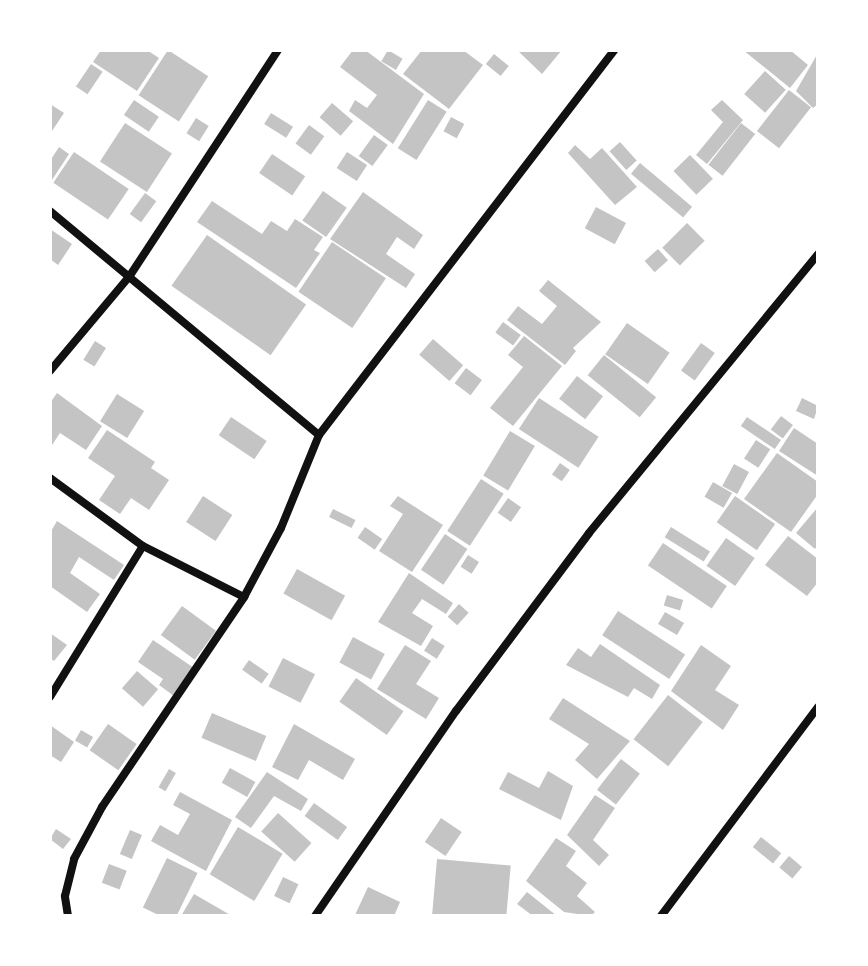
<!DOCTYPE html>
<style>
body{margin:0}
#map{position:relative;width:868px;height:966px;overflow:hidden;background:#fff;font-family:Lato,sans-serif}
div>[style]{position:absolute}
.building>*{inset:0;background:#c4c4c4;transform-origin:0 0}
.minor>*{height:8px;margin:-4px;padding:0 4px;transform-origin:4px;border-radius:4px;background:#111}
span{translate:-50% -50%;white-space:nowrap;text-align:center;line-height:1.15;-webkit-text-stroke:7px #fff;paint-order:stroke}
.frame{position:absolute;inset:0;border:52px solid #fff;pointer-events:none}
</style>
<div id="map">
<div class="building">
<div style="clip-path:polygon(101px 50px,147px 50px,159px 58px,137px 91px,93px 62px)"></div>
<div style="left:168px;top:50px;width:48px;height:54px;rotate:33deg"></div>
<div style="clip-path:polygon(353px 50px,365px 50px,424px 94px,393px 144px,349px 111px,355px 100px,367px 108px,377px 95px,340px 67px)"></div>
<div style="left:388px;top:50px;width:17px;height:13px;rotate:31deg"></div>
<div style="clip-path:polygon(422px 50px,463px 50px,483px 65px,449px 109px,403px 74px)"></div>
<div style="clip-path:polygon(517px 50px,562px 50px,542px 74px)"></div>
<div style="clip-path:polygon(743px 50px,790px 50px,808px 65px,790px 88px)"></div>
<div style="clip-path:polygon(818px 53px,818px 104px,813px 108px,796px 91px)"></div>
<div style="left:494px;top:54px;width:19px;height:13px;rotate:39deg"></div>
<div style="left:91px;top:64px;width:14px;height:27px;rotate:34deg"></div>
<div style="left:765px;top:71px;width:28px;height:31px;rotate:42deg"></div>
<div style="left:789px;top:90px;width:28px;height:52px;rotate:38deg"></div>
<div style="left:134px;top:100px;width:30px;height:18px;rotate:34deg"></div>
<div style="left:428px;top:100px;width:22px;height:57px;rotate:32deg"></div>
<div style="clip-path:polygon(722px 100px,743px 120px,707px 164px,696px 155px,723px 122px,711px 110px)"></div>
<div style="left:332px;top:103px;width:28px;height:19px;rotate:41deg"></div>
<div style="clip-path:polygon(50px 104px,64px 113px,50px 134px)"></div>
<div style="left:271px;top:113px;width:26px;height:13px;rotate:32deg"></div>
<div style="left:451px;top:117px;width:15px;height:16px;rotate:28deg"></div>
<div style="left:196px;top:118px;width:15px;height:18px;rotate:32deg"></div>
<div style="left:125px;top:123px;width:56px;height:46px;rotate:33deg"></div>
<div style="left:741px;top:123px;width:18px;height:53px;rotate:38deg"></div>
<div style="left:309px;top:125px;width:19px;height:23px;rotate:36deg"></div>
<div style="left:374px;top:135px;width:17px;height:26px;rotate:36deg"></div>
<div style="left:620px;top:142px;width:25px;height:14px;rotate:48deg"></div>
<div style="clip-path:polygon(575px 145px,590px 159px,602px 148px,637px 187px,615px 205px,568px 153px)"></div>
<div style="clip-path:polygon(59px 147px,69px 154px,50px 183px,50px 161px)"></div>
<div style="left:74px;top:152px;width:66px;height:37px;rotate:34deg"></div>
<div style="left:347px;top:152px;width:24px;height:19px;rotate:33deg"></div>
<div style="left:272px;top:154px;width:40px;height:23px;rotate:34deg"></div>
<div style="left:690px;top:155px;width:33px;height:23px;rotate:46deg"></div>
<div style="left:640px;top:163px;width:68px;height:14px;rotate:40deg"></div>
<div style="left:323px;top:191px;width:29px;height:36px;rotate:35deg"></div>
<div style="clip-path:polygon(363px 192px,423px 235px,414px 249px,397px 237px,386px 254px,415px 274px,406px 288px,330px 239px)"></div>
<div style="left:145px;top:193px;width:14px;height:26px;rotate:36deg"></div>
<div style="clip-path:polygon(212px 201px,262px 234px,271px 221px,287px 231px,295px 219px,323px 237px,314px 250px,320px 253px,296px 288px,197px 222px)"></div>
<div style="left:596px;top:207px;width:34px;height:24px;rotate:28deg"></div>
<div style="left:687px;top:223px;width:25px;height:35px;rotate:45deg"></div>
<div style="clip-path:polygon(50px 229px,72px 244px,58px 265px,50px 259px)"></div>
<div style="left:207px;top:235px;width:121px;height:62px;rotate:35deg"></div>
<div style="left:332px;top:242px;width:65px;height:60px;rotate:34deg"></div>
<div style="left:658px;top:249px;width:15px;height:18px;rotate:48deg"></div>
<div style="clip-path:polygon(548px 280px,601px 322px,573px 348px,576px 351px,565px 365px,507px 320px,518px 306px,542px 324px,557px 306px,539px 291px)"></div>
<div style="left:503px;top:322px;width:22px;height:13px;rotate:36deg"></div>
<div style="left:627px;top:323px;width:52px;height:38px;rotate:35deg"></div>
<div style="clip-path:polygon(524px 336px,562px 366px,513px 426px,490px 408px,523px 367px,508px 355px)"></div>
<div style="left:433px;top:339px;width:40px;height:21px;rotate:41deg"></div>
<div style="left:95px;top:341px;width:13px;height:22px;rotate:32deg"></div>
<div style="left:701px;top:343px;width:17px;height:34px;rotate:36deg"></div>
<div style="left:604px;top:355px;width:67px;height:26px;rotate:39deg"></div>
<div style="left:466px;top:368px;width:20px;height:19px;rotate:37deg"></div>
<div style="left:577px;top:376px;width:33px;height:29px;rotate:38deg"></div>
<div style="clip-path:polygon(57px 393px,102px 426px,86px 450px,60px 433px,50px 448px,50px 403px)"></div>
<div style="left:117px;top:394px;width:32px;height:32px;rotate:32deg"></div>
<div style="left:539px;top:398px;width:71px;height:37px;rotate:33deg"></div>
<div style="clip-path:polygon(802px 398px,818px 406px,814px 419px,796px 411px)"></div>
<div style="left:781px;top:416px;width:15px;height:17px;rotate:37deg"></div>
<div style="left:231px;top:417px;width:43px;height:22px;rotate:34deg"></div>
<div style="left:747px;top:417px;width:41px;height:11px;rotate:34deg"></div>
<div style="clip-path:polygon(794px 428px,818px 444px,818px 476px,779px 451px)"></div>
<div style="clip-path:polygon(107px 430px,155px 462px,151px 468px,169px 480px,149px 510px,131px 498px,120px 514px,99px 500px,115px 476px,88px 458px)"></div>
<div style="left:510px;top:431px;width:29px;height:52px;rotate:31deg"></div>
<div style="left:756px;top:440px;width:17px;height:22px;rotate:33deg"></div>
<div style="clip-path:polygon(777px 453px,818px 482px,818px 494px,791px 532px,744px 499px)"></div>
<div style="left:560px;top:463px;width:12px;height:14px;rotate:35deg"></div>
<div style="left:734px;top:464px;width:17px;height:25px;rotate:28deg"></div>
<div style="left:481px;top:479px;width:27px;height:62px;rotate:33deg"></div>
<div style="left:713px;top:482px;width:22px;height:17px;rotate:30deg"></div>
<div style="left:203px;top:496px;width:35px;height:31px;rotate:33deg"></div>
<div style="clip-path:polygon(398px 496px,443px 525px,412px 572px,379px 551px,403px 514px,390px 506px)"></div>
<div style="left:735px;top:496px;width:49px;height:32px;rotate:35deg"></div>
<div style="left:508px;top:498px;width:16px;height:18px;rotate:35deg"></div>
<div style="clip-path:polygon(818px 507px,818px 545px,815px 549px,796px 533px)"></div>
<div style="left:333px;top:509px;width:25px;height:9px;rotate:26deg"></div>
<div style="clip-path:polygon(57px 521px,124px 565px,114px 580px,79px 557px,70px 573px,100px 594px,87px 612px,50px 586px,50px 533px)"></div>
<div style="left:365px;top:527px;width:21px;height:13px;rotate:35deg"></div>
<div style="left:671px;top:527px;width:46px;height:12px;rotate:32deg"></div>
<div style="left:445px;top:534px;width:27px;height:43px;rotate:34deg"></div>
<div style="clip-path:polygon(788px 536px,818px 559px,818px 582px,807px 596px,765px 565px)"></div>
<div style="left:726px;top:538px;width:35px;height:34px;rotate:35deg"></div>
<div style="left:663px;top:543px;width:77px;height:27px;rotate:34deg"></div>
<div style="left:468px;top:555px;width:13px;height:14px;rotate:32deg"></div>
<div style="left:297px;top:569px;width:55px;height:28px;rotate:29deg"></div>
<div style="clip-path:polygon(409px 573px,453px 603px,446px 614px,422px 599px,412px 613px,433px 626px,421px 646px,378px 622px)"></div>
<div style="left:667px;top:595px;width:17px;height:11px;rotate:17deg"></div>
<div style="left:459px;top:604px;width:13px;height:17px;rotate:42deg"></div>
<div style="left:182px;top:606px;width:42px;height:36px;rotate:36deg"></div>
<div style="left:618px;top:611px;width:80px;height:29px;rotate:33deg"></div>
<div style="left:665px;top:612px;width:22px;height:14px;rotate:30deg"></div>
<div style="clip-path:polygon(50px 633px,67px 645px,54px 661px,50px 658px)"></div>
<div style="left:353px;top:637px;width:36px;height:29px;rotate:28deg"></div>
<div style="left:432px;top:638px;width:15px;height:15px;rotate:32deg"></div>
<div style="clip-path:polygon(153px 640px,194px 668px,174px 696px,159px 685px,163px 679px,138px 662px)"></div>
<div style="clip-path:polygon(600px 644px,660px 685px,652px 699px,634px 688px,628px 697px,566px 665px,578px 648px,591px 657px)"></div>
<div style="clip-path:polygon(405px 645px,431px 661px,416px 684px,439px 698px,426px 719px,377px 689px)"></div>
<div style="clip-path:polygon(701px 645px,731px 666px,715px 690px,739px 705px,723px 730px,671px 691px)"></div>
<div style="left:283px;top:658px;width:36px;height:32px;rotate:27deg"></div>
<div style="left:249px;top:660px;width:24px;height:12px;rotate:35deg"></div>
<div style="left:137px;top:671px;width:28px;height:23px;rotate:41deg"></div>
<div style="left:356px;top:678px;width:58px;height:29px;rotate:35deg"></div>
<div style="left:668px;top:695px;width:44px;height:56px;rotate:38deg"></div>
<div style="clip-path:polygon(563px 698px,630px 741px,597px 779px,575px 760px,589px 744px,549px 719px)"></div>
<div style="left:212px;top:713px;width:59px;height:27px;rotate:23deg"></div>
<div style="left:108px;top:724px;width:35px;height:32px;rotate:35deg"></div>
<div style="clip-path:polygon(294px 724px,355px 759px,343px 780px,309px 760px,298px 780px,272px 767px)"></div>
<div style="clip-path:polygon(50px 725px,74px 742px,61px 762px,50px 755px)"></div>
<div style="left:81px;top:730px;width:14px;height:12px;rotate:30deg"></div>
<div style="left:621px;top:759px;width:24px;height:39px;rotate:38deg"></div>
<div style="left:230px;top:768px;width:29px;height:17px;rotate:29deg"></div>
<div style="left:169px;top:769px;width:8px;height:21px;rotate:30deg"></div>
<div style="clip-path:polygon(548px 771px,573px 786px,561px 820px,499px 789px,508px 772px,539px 788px)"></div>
<div style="clip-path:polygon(267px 772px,308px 799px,301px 811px,274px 796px,251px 828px,235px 817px)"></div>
<div style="clip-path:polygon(180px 792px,232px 820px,206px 871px,151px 841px,160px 825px,178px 835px,190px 814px,173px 805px)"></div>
<div style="clip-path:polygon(595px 795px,615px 808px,593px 840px,609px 855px,599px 866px,567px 835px)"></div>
<div style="left:314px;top:803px;width:41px;height:16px;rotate:36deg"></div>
<div style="left:278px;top:813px;width:45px;height:25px;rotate:42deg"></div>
<div style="left:441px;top:818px;width:25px;height:29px;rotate:34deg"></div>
<div style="left:238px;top:827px;width:52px;height:55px;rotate:31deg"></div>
<div style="clip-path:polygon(56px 829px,71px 839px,63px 849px,50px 839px)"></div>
<div style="left:130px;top:830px;width:13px;height:26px;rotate:23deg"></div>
<div style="left:761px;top:837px;width:26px;height:13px;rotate:39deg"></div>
<div style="clip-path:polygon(556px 838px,576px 851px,566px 866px,587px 883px,577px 896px,595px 912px,591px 916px,564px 912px,526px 881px)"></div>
<div style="left:789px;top:856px;width:17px;height:15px;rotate:40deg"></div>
<div style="left:167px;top:858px;width:34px;height:55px;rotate:26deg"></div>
<div style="left:437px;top:859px;width:74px;height:57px;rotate:5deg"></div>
<div style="left:109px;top:864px;width:19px;height:20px;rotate:21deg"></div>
<div style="left:283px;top:877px;width:17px;height:21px;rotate:25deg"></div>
<div style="clip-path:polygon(368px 887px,400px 902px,394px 916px,355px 915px)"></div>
<div style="clip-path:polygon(527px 892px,557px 916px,533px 916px,517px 904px)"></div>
<div style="clip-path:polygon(194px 894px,232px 916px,181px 916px)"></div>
</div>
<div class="minor">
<div style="left:50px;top:211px;width:350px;rotate:39.8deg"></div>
<div style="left:50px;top:371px;width:123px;rotate:-50deg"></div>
<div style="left:129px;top:277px;width:272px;rotate:-56.7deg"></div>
<div style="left:50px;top:478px;width:115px;rotate:36.2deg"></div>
<div style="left:143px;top:546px;width:113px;rotate:26.8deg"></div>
<div style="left:244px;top:597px;width:78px;rotate:-61.8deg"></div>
<div style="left:281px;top:528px;width:100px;rotate:-67.8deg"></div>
<div style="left:319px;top:435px;width:485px;rotate:-52.5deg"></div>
<div style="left:50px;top:697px;width:177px;rotate:-58.4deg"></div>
<div style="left:68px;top:916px;width:20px;rotate:-99deg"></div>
<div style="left:65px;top:896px;width:38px;rotate:-76deg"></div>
<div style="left:74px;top:859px;width:59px;rotate:-61.7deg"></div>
<div style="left:102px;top:807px;width:254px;rotate:-55.9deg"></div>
<div style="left:315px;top:916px;width:249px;rotate:-55.5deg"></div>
<div style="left:456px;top:711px;width:222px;rotate:-53.2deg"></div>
<div style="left:589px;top:533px;width:361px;rotate:-50.6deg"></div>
<div style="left:661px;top:916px;width:261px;rotate:-53.1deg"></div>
</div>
<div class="frame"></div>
</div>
